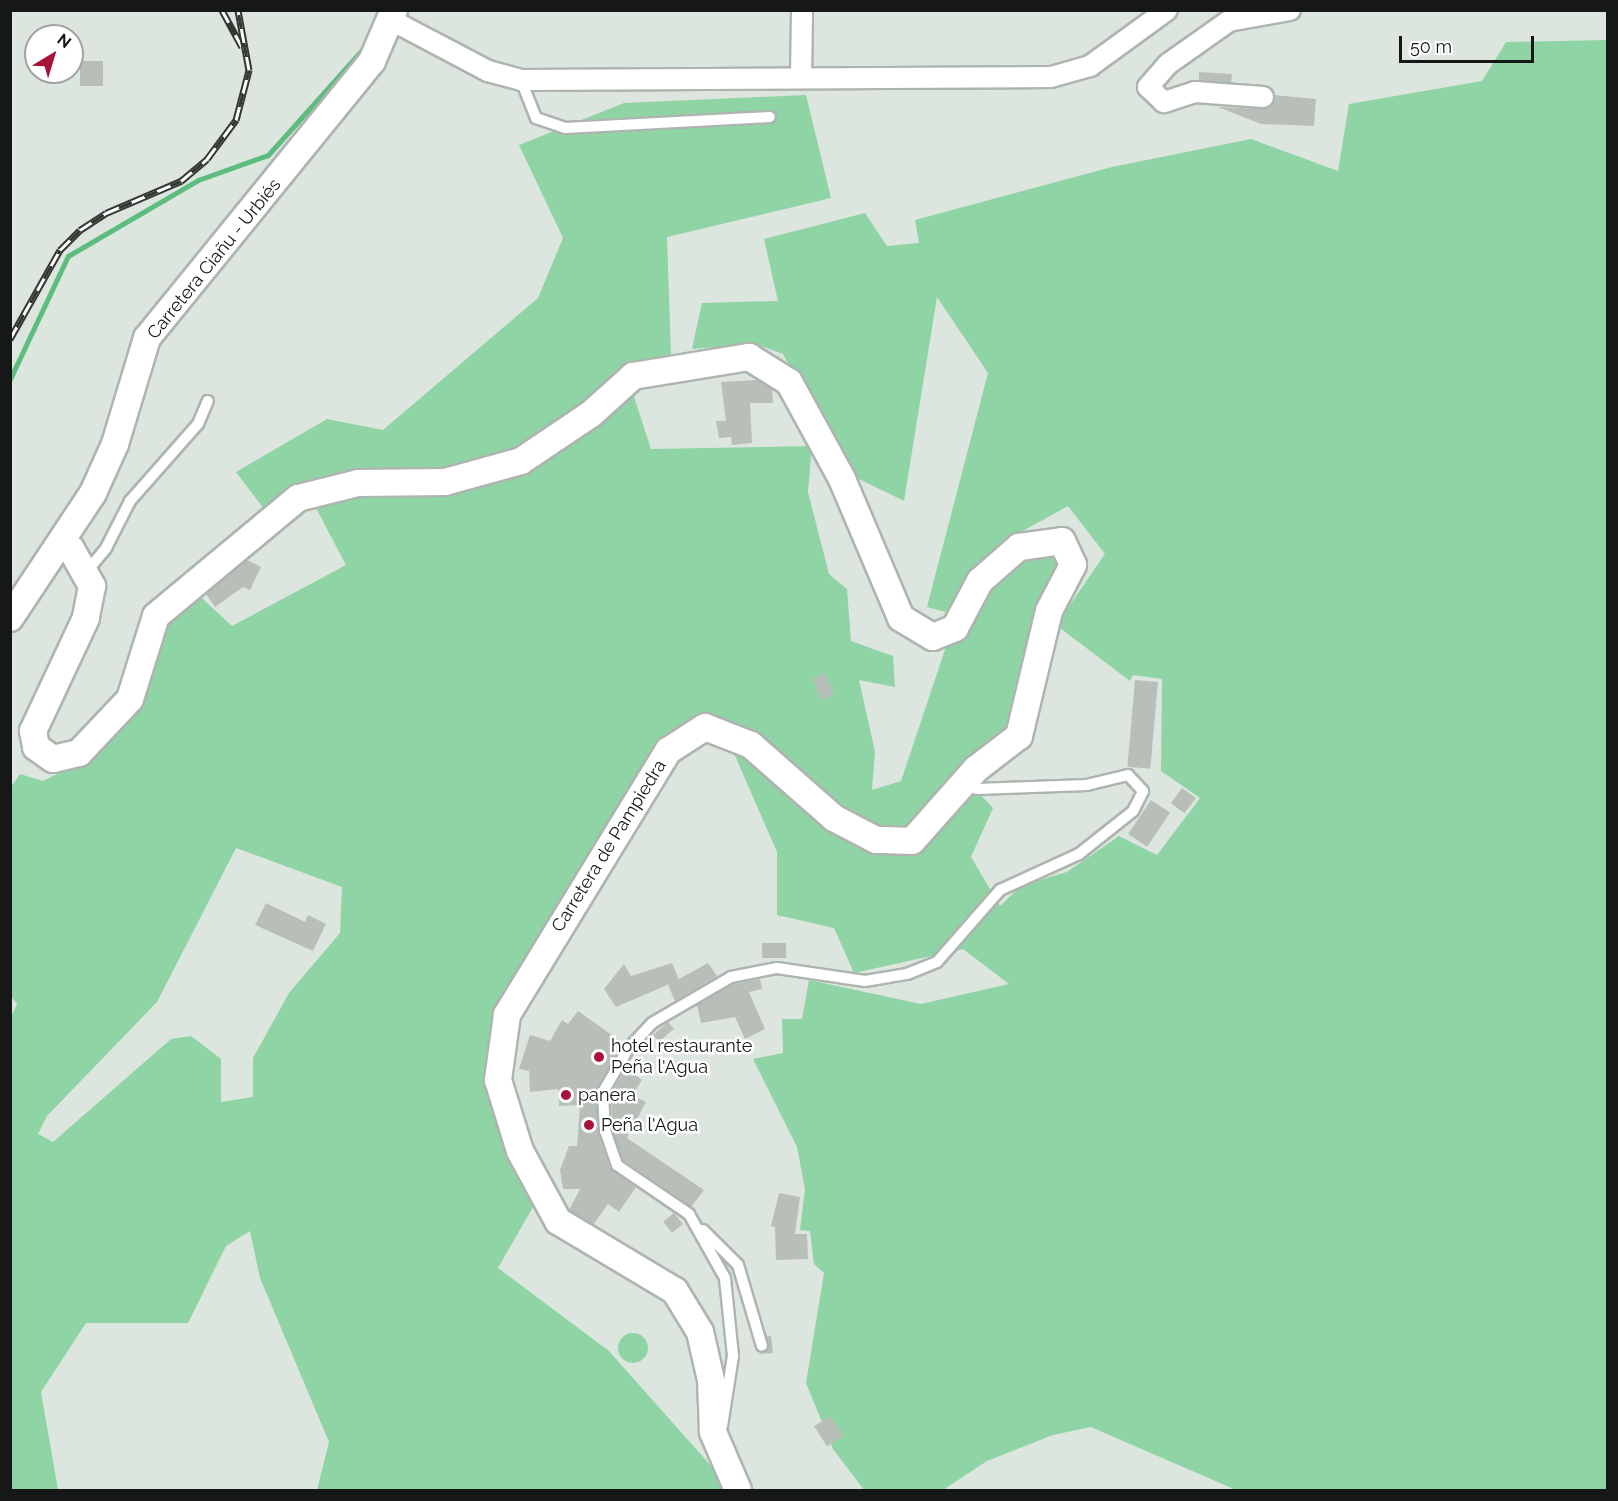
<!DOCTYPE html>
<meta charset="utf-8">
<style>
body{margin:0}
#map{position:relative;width:1618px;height:1501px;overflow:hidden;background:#dde5df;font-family:Raleway,sans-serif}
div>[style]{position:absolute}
.green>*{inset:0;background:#8ed4a4}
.round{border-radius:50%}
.stream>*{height:5px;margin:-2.5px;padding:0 2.5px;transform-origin:2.5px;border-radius:2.5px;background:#5cbd7f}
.building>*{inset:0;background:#b8bfb9;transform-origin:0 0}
.roads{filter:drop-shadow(2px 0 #aeb5b0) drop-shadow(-2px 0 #aeb5b0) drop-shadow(0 2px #aeb5b0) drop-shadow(0 -2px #aeb5b0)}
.service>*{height:10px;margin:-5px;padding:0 5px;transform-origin:5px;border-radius:5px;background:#fff}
.minor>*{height:20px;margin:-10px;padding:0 10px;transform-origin:10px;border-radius:10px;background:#fff}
.tertiary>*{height:26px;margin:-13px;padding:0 13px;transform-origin:13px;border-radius:13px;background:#fff}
.rail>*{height:7px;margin-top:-3.5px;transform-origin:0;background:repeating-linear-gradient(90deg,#fff 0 14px,#343835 0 28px);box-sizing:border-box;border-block:2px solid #343835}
.dots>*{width:16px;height:16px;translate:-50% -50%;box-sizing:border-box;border:3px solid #fff;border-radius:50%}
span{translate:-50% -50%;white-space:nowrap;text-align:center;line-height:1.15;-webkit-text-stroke:5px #fff;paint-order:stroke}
.street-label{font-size:18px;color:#151816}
.poi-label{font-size:18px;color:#151816}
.left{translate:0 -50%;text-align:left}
.frame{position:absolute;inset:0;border:12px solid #151816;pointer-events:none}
.north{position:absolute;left:24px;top:24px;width:60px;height:60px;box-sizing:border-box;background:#fff;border:2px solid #a1a3a2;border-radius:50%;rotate:38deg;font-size:16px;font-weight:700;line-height:24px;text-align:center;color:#151816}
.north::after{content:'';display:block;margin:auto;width:21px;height:27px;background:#a91239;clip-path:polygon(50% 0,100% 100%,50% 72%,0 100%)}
.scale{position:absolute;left:1399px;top:36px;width:135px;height:27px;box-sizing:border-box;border:3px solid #151816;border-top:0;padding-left:8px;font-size:18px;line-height:21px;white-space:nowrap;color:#151816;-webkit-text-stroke:4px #fff;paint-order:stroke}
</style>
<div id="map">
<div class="green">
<div style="clip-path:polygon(evenodd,1607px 40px,1607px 1490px,1236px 1490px,1091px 1427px,1053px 1435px,987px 1461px,943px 1490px,864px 1490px,833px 1449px,806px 1383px,824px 1273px,814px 1264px,810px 1231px,800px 1230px,805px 1189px,797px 1147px,753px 1059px,783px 1053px,782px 1019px,802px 1019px,809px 980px,921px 1004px,1009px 984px,963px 949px,854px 973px,834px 928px,777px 915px,777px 852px,733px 751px,759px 737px,732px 724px,702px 720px,500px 1011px,486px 1070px,514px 1154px,537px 1200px,498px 1268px,609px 1351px,712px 1467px,723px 1490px,317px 1490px,329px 1442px,260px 1278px,250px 1231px,226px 1246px,188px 1323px,86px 1323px,41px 1392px,58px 1490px,11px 1490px,10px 1019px,17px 1004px,10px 995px,11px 787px,20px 774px,43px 781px,80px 763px,164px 620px,193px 590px,232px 626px,346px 565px,306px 489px,264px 509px,236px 472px,327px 419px,383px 430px,538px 298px,563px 238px,519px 145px,624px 103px,806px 95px,831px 198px,667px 237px,671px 354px,625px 369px,651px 449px,812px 446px,808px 492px,829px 574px,847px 589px,851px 641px,893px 656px,895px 687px,859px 680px,875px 752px,872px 790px,901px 781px,962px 599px,1018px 561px,1057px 550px,1064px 565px,1012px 732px,958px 771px,993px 808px,971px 857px,1000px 906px,1022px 885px,1067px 872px,1119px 836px,1157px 855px,1200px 798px,1161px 771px,1162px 679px,1133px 675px,1130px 681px,1056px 625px,1105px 554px,1068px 506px,1001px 543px,967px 573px,946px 612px,927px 607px,988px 373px,937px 297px,904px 501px,847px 473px,783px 354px,756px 344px,692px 349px,702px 303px,778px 301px,764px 239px,865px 213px,887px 246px,919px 243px,915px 220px,1112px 167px,1251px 139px,1338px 171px,1349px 104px,1482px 81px,1506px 42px,1607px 40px,236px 848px,342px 887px,340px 933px,289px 993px,253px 1058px,253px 1097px,221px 1102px,221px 1059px,191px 1036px,171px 1039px,53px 1142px,38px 1134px,47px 1116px,157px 1002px,236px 848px)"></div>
<div class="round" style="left:618px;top:1333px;width:30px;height:30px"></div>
</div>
<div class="stream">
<div style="left:10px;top:379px;width:136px;rotate:-64.8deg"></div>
<div style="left:68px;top:256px;width:151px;rotate:-30.3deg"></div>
<div style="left:198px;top:180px;width:74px;rotate:-19.7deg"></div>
<div style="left:268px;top:155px;width:150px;rotate:-48.2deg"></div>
</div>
<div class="building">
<div style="left:103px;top:61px;width:25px;height:23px;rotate:90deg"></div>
<div style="clip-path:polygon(1199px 72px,1232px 74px,1231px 83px,1199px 80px)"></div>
<div style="clip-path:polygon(1274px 95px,1316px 99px,1314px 126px,1261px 124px,1218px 107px,1197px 106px,1263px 109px,1273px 104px)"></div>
<div style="clip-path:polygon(757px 380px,772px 389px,773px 403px,750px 403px,752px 443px,732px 445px,731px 437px,719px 438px,716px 421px,726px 421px,721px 382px)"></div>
<div style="clip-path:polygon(247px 560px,261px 567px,250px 590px,243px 587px,215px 607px,206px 594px)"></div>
<div style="clip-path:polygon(825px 673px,834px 694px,821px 701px,813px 679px)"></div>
<div style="left:1135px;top:680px;width:23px;height:87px;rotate:5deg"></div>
<div style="left:1182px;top:788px;width:17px;height:19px;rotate:36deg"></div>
<div style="left:1151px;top:800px;width:23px;height:41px;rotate:34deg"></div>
<div style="clip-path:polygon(266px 903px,305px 922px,308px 915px,326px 924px,313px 951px,255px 925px)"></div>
<div style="left:762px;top:943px;width:24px;height:15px"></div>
<div style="clip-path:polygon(672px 963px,679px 980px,616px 1007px,604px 989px,624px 964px,631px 976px)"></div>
<div style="clip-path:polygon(708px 963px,717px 976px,675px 1001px,668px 985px)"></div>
<div style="clip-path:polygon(760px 979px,762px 989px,749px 992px,765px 1029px,745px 1039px,735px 1017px,701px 1023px,697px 1005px,734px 984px)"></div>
<div style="clip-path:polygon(578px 1011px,623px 1043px,596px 1089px,598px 1131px,610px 1168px,636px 1187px,619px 1212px,608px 1204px,593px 1225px,569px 1210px,580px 1189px,563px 1189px,560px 1170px,569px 1146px,577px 1146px,580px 1105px,559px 1106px,558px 1089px,530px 1092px,529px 1071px,519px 1069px,530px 1035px,550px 1041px,562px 1020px,568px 1024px)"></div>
<div style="left:668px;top:1022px;width:9px;height:20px;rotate:49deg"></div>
<div style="clip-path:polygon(626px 1068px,642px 1080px,632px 1095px,646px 1102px,627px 1138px,704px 1190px,691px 1207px,623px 1160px,612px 1130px,611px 1094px)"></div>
<div style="clip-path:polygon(779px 1193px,800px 1197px,795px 1234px,807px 1234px,808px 1259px,776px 1260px,775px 1227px,771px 1226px)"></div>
<div style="left:674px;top:1213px;width:14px;height:14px;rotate:51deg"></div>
<div style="clip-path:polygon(767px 1336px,771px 1336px,773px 1353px,759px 1354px,769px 1348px)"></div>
<div style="left:830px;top:1416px;width:24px;height:19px;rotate:57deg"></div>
</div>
<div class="roads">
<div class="service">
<div style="left:521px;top:80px;width:41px;rotate:68.5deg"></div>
<div style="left:536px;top:118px;width:31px;rotate:19deg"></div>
<div style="left:565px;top:128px;width:205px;rotate:-3.1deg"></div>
<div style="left:87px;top:571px;width:30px;rotate:-50deg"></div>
<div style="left:106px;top:548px;width:53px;rotate:-62.9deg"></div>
<div style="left:130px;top:501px;width:103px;rotate:-48.6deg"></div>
<div style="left:198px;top:424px;width:25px;rotate:-67deg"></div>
<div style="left:703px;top:1230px;width:49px;rotate:45deg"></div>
<div style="left:738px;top:1265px;width:84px;rotate:73.5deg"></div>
<div style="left:722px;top:1426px;width:71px;rotate:-81.1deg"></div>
<div style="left:733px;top:1356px;width:78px;rotate:-95.9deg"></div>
<div style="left:725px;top:1278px;width:73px;rotate:-119.4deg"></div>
<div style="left:689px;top:1214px;width:87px;rotate:-145.8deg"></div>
<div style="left:617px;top:1165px;width:36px;rotate:-109deg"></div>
<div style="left:605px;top:1131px;width:39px;rotate:-93deg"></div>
<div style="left:603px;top:1092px;width:50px;rotate:-59.8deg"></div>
<div style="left:628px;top:1049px;width:35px;rotate:-47deg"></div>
<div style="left:652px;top:1023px;width:91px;rotate:-30.2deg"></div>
<div style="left:731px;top:977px;width:47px;rotate:-11.1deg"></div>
<div style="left:777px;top:968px;width:89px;rotate:8.4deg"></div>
<div style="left:865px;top:981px;width:43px;rotate:-9.5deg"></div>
<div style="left:907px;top:974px;width:32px;rotate:-22deg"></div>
<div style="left:937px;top:962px;width:96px;rotate:-48.8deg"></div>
<div style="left:1000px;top:890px;width:87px;rotate:-24.5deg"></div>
<div style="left:1079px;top:854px;width:69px;rotate:-38.5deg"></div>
<div style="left:1133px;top:811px;width:22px;rotate:-63deg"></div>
<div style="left:1143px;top:791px;width:22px;rotate:-133deg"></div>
<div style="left:1128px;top:775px;width:42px;rotate:166.3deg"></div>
<div style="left:1087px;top:785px;width:110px;rotate:177.9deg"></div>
<div style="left:977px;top:789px;width:15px;rotate:-152deg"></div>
</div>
<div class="minor">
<div style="left:393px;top:21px;width:107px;rotate:27.8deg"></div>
<div style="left:488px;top:71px;width:34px;rotate:15deg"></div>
<div style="left:521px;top:80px;width:530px;rotate:-0.32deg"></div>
<div style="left:1051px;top:77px;width:41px;rotate:-15.8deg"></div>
<div style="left:1090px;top:66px;width:95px;rotate:-36deg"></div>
<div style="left:801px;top:77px;width:67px;rotate:-89.1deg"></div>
<div style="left:1263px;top:97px;width:68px;rotate:-175.8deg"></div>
<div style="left:1195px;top:92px;width:33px;rotate:162deg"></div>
<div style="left:1164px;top:102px;width:22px;rotate:-137deg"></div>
<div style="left:1148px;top:87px;width:30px;rotate:-49deg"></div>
<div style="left:1168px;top:64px;width:75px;rotate:-35.2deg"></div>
<div style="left:1229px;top:21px;width:62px;rotate:-10.2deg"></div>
</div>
<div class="tertiary">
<div style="left:61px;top:543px;width:12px;rotate:31deg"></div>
<div style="left:71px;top:549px;width:43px;rotate:60.4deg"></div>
<div style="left:92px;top:586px;width:33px;rotate:101deg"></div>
<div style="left:86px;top:618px;width:125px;rotate:115.1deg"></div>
<div style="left:33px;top:731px;width:16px;rotate:79deg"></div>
<div style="left:36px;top:747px;width:21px;rotate:35deg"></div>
<div style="left:53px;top:759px;width:27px;rotate:-13deg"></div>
<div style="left:79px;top:753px;width:74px;rotate:-46.6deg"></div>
<div style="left:130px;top:699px;width:87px;rotate:-72.6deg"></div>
<div style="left:156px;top:616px;width:185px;rotate:-39.7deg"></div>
<div style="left:298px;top:498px;width:62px;rotate:-14deg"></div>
<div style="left:358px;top:483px;width:87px;rotate:-0.7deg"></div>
<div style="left:445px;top:482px;width:79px;rotate:-15.4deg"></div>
<div style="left:521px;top:461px;width:84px;rotate:-33.9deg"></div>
<div style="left:591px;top:414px;width:57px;rotate:-42.1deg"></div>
<div style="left:633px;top:376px;width:118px;rotate:-9.3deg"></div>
<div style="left:749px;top:357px;width:47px;rotate:32deg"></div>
<div style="left:789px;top:382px;width:111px;rotate:61.3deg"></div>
<div style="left:842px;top:479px;width:151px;rotate:67deg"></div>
<div style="left:901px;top:618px;width:37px;rotate:31deg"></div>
<div style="left:933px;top:637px;width:24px;rotate:-22deg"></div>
<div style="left:955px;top:628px;width:53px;rotate:-62deg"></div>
<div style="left:980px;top:581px;width:52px;rotate:-41.1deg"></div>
<div style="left:1019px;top:547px;width:43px;rotate:-7.9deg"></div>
<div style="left:1062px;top:541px;width:26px;rotate:65deg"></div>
<div style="left:1073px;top:565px;width:52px;rotate:117.6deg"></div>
<div style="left:1049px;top:611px;width:129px;rotate:103.5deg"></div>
<div style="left:1019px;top:736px;width:54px;rotate:142.5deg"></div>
<div style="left:976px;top:769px;width:96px;rotate:131.6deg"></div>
<div style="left:912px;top:841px;width:36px;rotate:-178deg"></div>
<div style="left:876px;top:840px;width:47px;rotate:-152.4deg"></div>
<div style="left:834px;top:818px;width:111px;rotate:-138.7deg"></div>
<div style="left:751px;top:745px;width:49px;rotate:-158.6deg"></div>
<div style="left:705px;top:727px;width:44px;rotate:147deg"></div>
<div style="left:668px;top:751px;width:309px;rotate:121.4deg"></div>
<div style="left:507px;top:1015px;width:66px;rotate:97.9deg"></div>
<div style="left:498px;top:1080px;width:74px;rotate:72.8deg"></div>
<div style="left:520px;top:1151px;width:80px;rotate:61.5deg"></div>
<div style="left:558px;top:1221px;width:136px;rotate:30.9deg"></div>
<div style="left:675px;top:1291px;width:48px;rotate:58.6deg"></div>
<div style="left:700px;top:1332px;width:49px;rotate:77.1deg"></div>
<div style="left:711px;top:1380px;width:52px;rotate:87.8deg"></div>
<div style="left:713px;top:1432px;width:63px;rotate:66.7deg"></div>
<div style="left:10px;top:618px;width:150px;rotate:-56.4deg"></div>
<div style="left:93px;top:493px;width:54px;rotate:-65.8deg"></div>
<div style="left:115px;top:444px;width:111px;rotate:-73.2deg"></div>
<div style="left:147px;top:338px;width:357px;rotate:-50.9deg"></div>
<div style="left:372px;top:61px;width:56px;rotate:-66.7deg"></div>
</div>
</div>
<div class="rail">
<div style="left:222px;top:10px;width:42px;rotate:61.6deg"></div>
<div style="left:10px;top:339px;width:102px;rotate:-60.7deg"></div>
<div style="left:60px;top:250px;width:28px;rotate:-45deg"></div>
<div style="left:80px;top:230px;width:31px;rotate:-33deg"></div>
<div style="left:106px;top:213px;width:82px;rotate:-23.1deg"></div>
<div style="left:181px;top:181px;width:34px;rotate:-40deg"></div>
<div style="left:207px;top:159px;width:49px;rotate:-53.4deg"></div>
<div style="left:236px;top:120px;width:52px;rotate:-75.4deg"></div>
<div style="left:249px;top:70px;width:61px;rotate:-100.4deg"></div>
</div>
<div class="dots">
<div style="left:599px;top:1057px;background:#a91239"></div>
<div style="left:566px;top:1095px;background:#a91239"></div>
<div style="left:589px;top:1125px;background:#a91239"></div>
</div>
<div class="street-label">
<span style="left:214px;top:259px;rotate:-51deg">Carretera Ciañu - Urbiés</span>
<span style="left:609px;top:846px;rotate:-58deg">Carretera de Pampiedra</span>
</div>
<div class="poi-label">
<span class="left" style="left:611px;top:1057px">hotel restaurante<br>Peña l'Agua</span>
<span class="left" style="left:578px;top:1095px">panera</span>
<span class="left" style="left:601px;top:1125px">Peña l'Agua</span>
</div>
<div class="frame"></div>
<div class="north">N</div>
<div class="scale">50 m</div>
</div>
